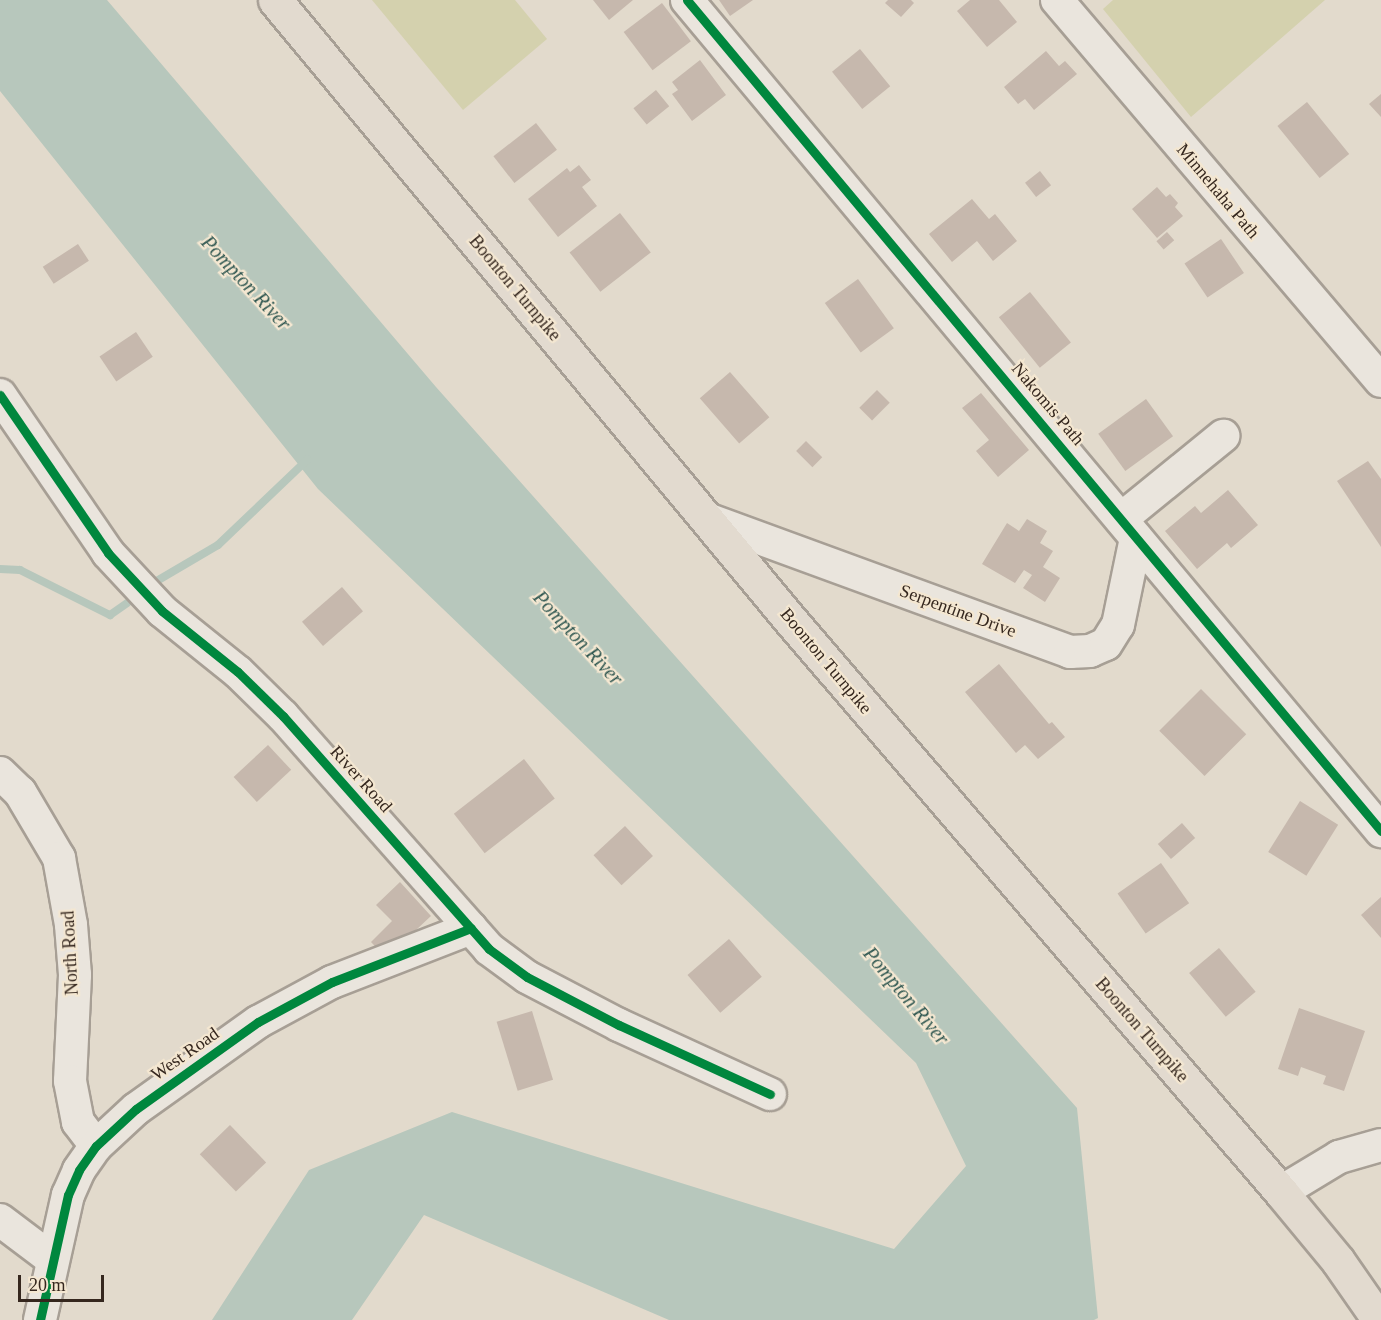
<!DOCTYPE html>
<style>
body{margin:0}
#map{position:relative;width:1381px;height:1320px;overflow:hidden;background:#e2dacc;font-family:Georgia,serif}
div>[style]{position:absolute}
.green>*{inset:0;background:#d4d1ae}
.water>*{inset:0;background:#b7c7bc}
.stream>*{height:8px;margin:-4px;padding:0 4px;transform-origin:4px;border-radius:4px;background:#b7c7bc}
.building>*{inset:0;background:#c6b8ad;transform-origin:0 0}
.roads{filter:drop-shadow(2px 0 #a79f95) drop-shadow(-2px 0 #a79f95) drop-shadow(0 2px #a79f95) drop-shadow(0 -2px #a79f95)}
.minor>*{height:32px;margin:-16px;padding:0 16px;transform-origin:16px;border-radius:16px;background:#eae5dd}
.primary>*{height:33px;margin:-16.5px;padding:0 16.5px;transform-origin:16.5px;border-radius:16.5px;background:#e2dacf}
.cycleway>*{height:9px;margin:-4.5px;padding:0 4.5px;transform-origin:4.5px;border-radius:4.5px;background:#00873e}
span{translate:-50% -50%;white-space:nowrap;text-align:center;line-height:1.15;-webkit-text-stroke:4.5px #f4e7d1;paint-order:stroke}
.street-label{font-size:18px;color:#35271e}
.water-label{font-size:20px;color:#2d554f;font-style:italic}
.scale{position:absolute;left:18px;top:1275px;width:86px;height:27px;box-sizing:border-box;border:3px solid #35271e;border-top:0;padding-left:8px;font-size:18px;line-height:21px;white-space:nowrap;color:#35271e;-webkit-text-stroke:4px #f4e7d1;paint-order:stroke}
</style>
<div id="map">
<div class="green">
<div style="clip-path:polygon(372px 0,515px 0,547px 39px,463px 110px)"></div>
<div style="clip-path:polygon(1113px 0,1325px 0,1191px 117px,1103px 9px)"></div>
</div>
<div class="water">
<div style="clip-path:polygon(0 0,107px 0,436px 387px,1077px 1108px,1098px 1318px,1094px 1320px,669px 1320px,424px 1215px,352px 1320px,212px 1320px,309px 1170px,452px 1112px,894px 1249px,966px 1166px,916px 1063px,318px 489px,0 91px)"></div>
</div>
<div class="stream">
<div style="left:0;top:569px;width:20px;rotate:3deg"></div>
<div style="left:20px;top:570px;width:101px;rotate:26.6deg"></div>
<div style="left:110px;top:615px;width:21px;rotate:-35deg"></div>
<div style="left:155px;top:582px;width:73px;rotate:-30.4deg"></div>
<div style="left:218px;top:545px;width:124px;rotate:-43.7deg"></div>
</div>
<div class="building">
<div style="clip-path:polygon(593px 0,633px 0,609px 20px)"></div>
<div style="clip-path:polygon(719px 0,753px 0,730px 16px)"></div>
<div style="clip-path:polygon(888px 0,911px 0,914px 3px,901px 17px,885px 3px)"></div>
<div style="clip-path:polygon(970px 0,999px 0,1017px 22px,987px 47px,957px 11px)"></div>
<div style="left:662px;top:3px;width:48px;height:48px;rotate:53deg"></div>
<div style="left:860px;top:49px;width:48px;height:36px;rotate:51deg"></div>
<div style="clip-path:polygon(1046px 51px,1059px 66px,1065px 61px,1077px 74px,1034px 110px,1025px 99px,1018px 104px,1004px 87px)"></div>
<div style="clip-path:polygon(700px 60px,726px 95px,692px 121px,672px 94px,678px 90px,672px 82px)"></div>
<div style="left:656px;top:90px;width:21px;height:29px;rotate:51deg"></div>
<div style="clip-path:polygon(1381px 94px,1381px 117px,1369px 104px)"></div>
<div style="left:1307px;top:102px;width:67px;height:38px;rotate:51deg"></div>
<div style="left:536px;top:123px;width:34px;height:54px;rotate:52deg"></div>
<div style="clip-path:polygon(579px 165px,591px 180px,582px 187px,597px 206px,558px 237px,528px 199px,567px 168px,570px 172px)"></div>
<div style="left:1040px;top:171px;width:18px;height:19px;rotate:52deg"></div>
<div style="clip-path:polygon(1157px 187px,1166px 197px,1170px 194px,1178px 203px,1175px 207px,1183px 216px,1157px 238px,1132px 209px)"></div>
<div style="clip-path:polygon(972px 199px,989px 219px,995px 214px,1017px 241px,993px 261px,977px 241px,952px 262px,929px 234px)"></div>
<div style="left:620px;top:213px;width:50px;height:64px;rotate:52deg"></div>
<div style="left:1167px;top:232px;width:11px;height:14px;rotate:49deg"></div>
<div style="left:1221px;top:239px;width:41px;height:44px;rotate:56deg"></div>
<div style="left:78px;top:244px;width:20px;height:42px;rotate:57deg"></div>
<div style="left:858px;top:279px;width:61px;height:41px;rotate:54deg"></div>
<div style="left:1030px;top:292px;width:65px;height:40px;rotate:51deg"></div>
<div style="left:136px;top:332px;width:30px;height:44px;rotate:56deg"></div>
<div style="left:730px;top:372px;width:60px;height:40px;rotate:49deg"></div>
<div style="left:877px;top:390px;width:18px;height:25px;rotate:45deg"></div>
<div style="clip-path:polygon(981px 393px,1029px 450px,998px 477px,976px 451px,989px 440px,962px 408px)"></div>
<div style="left:1146px;top:399px;width:46px;height:59px;rotate:54deg"></div>
<div style="left:806px;top:441px;width:23px;height:14px;rotate:45deg"></div>
<div style="clip-path:polygon(1368px 461px,1381px 479px,1381px 547px,1337px 481px)"></div>
<div style="clip-path:polygon(1228px 490px,1258px 525px,1231px 548px,1227px 543px,1197px 569px,1165px 531px,1195px 506px,1201px 513px)"></div>
<div style="clip-path:polygon(1027px 519px,1047px 531px,1040px 543px,1053px 551px,1043px 567px,1060px 578px,1045px 602px,1023px 588px,1032px 575px,1024px 570px,1015px 583px,982px 564px,1007px 523px,1019px 531px)"></div>
<div style="left:342px;top:587px;width:32px;height:53px;rotate:49deg"></div>
<div style="clip-path:polygon(999px 664px,1049px 724px,1052px 722px,1065px 737px,1038px 759px,1025px 745px,1016px 753px,965px 692px)"></div>
<div style="left:1201px;top:689px;width:64px;height:59px;rotate:45deg"></div>
<div style="left:268px;top:745px;width:34px;height:47px;rotate:47deg"></div>
<div style="left:524px;top:759px;width:50px;height:89px;rotate:52deg"></div>
<div style="left:1300px;top:801px;width:45px;height:60px;rotate:32deg"></div>
<div style="left:1182px;top:823px;width:20px;height:32px;rotate:49deg"></div>
<div style="left:625px;top:826px;width:41px;height:43px;rotate:47deg"></div>
<div style="left:1161px;top:863px;width:49px;height:53px;rotate:55deg"></div>
<div style="clip-path:polygon(400px 882px,431px 916px,386px 958px,371px 942px,392px 921px,376px 905px)"></div>
<div style="clip-path:polygon(1381px 897px,1381px 938px,1361px 915px)"></div>
<div style="left:729px;top:939px;width:50px;height:55px;rotate:49deg"></div>
<div style="left:1219px;top:948px;width:57px;height:39px;rotate:50deg"></div>
<div style="clip-path:polygon(1299px 1008px,1365px 1031px,1344px 1091px,1323px 1084px,1326px 1076px,1301px 1067px,1298px 1076px,1278px 1069px)"></div>
<div style="left:532px;top:1011px;width:72px;height:37px;rotate:73deg"></div>
<div style="left:230px;top:1125px;width:52px;height:42px;rotate:46deg"></div>
</div>
<div class="roads">
<div class="minor">
<div style="left:687px;top:0;width:1083px;rotate:50.13deg"></div>
<div style="left:1057px;top:0;width:500px;rotate:49.62deg"></div>
<div style="left:0;top:395px;width:191px;rotate:55.6deg"></div>
<div style="left:108px;top:553px;width:79px;rotate:47deg"></div>
<div style="left:162px;top:611px;width:97px;rotate:38.8deg"></div>
<div style="left:238px;top:672px;width:63px;rotate:44.4deg"></div>
<div style="left:283px;top:716px;width:311px;rotate:48.5deg"></div>
<div style="left:489px;top:949px;width:47px;rotate:36.4deg"></div>
<div style="left:527px;top:977px;width:104px;rotate:27.6deg"></div>
<div style="left:619px;top:1025px;width:166px;rotate:24.6deg"></div>
<div style="left:707px;top:519px;width:387px;rotate:20.1deg"></div>
<div style="left:1070px;top:652px;width:20px;rotate:-3deg"></div>
<div style="left:1090px;top:651px;width:17px;rotate:-24deg"></div>
<div style="left:1106px;top:644px;width:22px;rotate:-58deg"></div>
<div style="left:1118px;top:625px;width:89px;rotate:-78.3deg"></div>
<div style="left:1121px;top:519px;width:132px;rotate:-39.1deg"></div>
<div style="left:0;top:773px;width:28px;rotate:44deg"></div>
<div style="left:20px;top:792px;width:77px;rotate:59.4deg"></div>
<div style="left:59px;top:858px;width:68px;rotate:79.8deg"></div>
<div style="left:71px;top:925px;width:50px;rotate:85.4deg"></div>
<div style="left:75px;top:975px;width:106px;rotate:92.7deg"></div>
<div style="left:70px;top:1081px;width:42px;rotate:79deg"></div>
<div style="left:78px;top:1122px;width:30px;rotate:53deg"></div>
<div style="left:1281px;top:1192px;width:68px;rotate:-31.1deg"></div>
<div style="left:1339px;top:1157px;width:44px;rotate:-15.9deg"></div>
<div style="left:0;top:1220px;width:66px;rotate:37deg"></div>
<div style="left:40px;top:1320px;width:128px;rotate:-77.4deg"></div>
<div style="left:68px;top:1195px;width:27px;rotate:-66deg"></div>
<div style="left:79px;top:1170px;width:29px;rotate:-55deg"></div>
<div style="left:96px;top:1146px;width:54px;rotate:-42.8deg"></div>
<div style="left:136px;top:1109px;width:150px;rotate:-35.5deg"></div>
<div style="left:258px;top:1022px;width:84px;rotate:-28.4deg"></div>
<div style="left:332px;top:982px;width:149px;rotate:-21.2deg"></div>
</div>
<div class="primary">
<div style="left:275px;top:0;width:809px;rotate:50.27deg"></div>
<div style="left:792px;top:622px;width:751px;rotate:49.37deg"></div>
<div style="left:1281px;top:1192px;width:89px;rotate:50.4deg"></div>
<div style="left:1338px;top:1261px;width:72px;rotate:55.2deg"></div>
</div>
</div>
<div class="cycleway">
<div style="left:687px;top:0;width:1083px;rotate:50.13deg"></div>
<div style="left:0;top:395px;width:191px;rotate:55.6deg"></div>
<div style="left:108px;top:553px;width:79px;rotate:47deg"></div>
<div style="left:162px;top:611px;width:97px;rotate:38.8deg"></div>
<div style="left:238px;top:672px;width:63px;rotate:44.4deg"></div>
<div style="left:283px;top:716px;width:311px;rotate:48.5deg"></div>
<div style="left:489px;top:949px;width:47px;rotate:36.4deg"></div>
<div style="left:527px;top:977px;width:104px;rotate:27.6deg"></div>
<div style="left:619px;top:1025px;width:166px;rotate:24.6deg"></div>
<div style="left:40px;top:1320px;width:128px;rotate:-77.4deg"></div>
<div style="left:68px;top:1195px;width:27px;rotate:-66deg"></div>
<div style="left:79px;top:1170px;width:29px;rotate:-55deg"></div>
<div style="left:96px;top:1146px;width:54px;rotate:-42.8deg"></div>
<div style="left:136px;top:1109px;width:150px;rotate:-35.5deg"></div>
<div style="left:258px;top:1022px;width:84px;rotate:-28.4deg"></div>
<div style="left:332px;top:982px;width:149px;rotate:-21.2deg"></div>
</div>
<div class="street-label">
<span style="left:1218px;top:191px;rotate:50deg">Minnehaha Path</span>
<span style="left:515px;top:288px;rotate:50deg">Boonton Turnpike</span>
<span style="left:1048px;top:404px;rotate:50deg">Nakomis Path</span>
<span style="left:958px;top:611px;rotate:20deg">Serpentine Drive</span>
<span style="left:826px;top:661px;rotate:50deg">Boonton Turnpike</span>
<span style="left:361px;top:779px;rotate:48deg">River Road</span>
<span style="left:70px;top:953px;rotate:-93deg">North Road</span>
<span style="left:1142px;top:1030px;rotate:49deg">Boonton Turnpike</span>
<span style="left:185px;top:1054px;rotate:-35deg">West Road</span>
</div>
<div class="water-label">
<span style="left:246px;top:283px;rotate:47deg">Pompton River</span>
<span style="left:578px;top:638px;rotate:47deg">Pompton River</span>
<span style="left:906px;top:996px;rotate:50deg">Pompton River</span>
</div>
<div class="scale">20 m</div>
</div>
